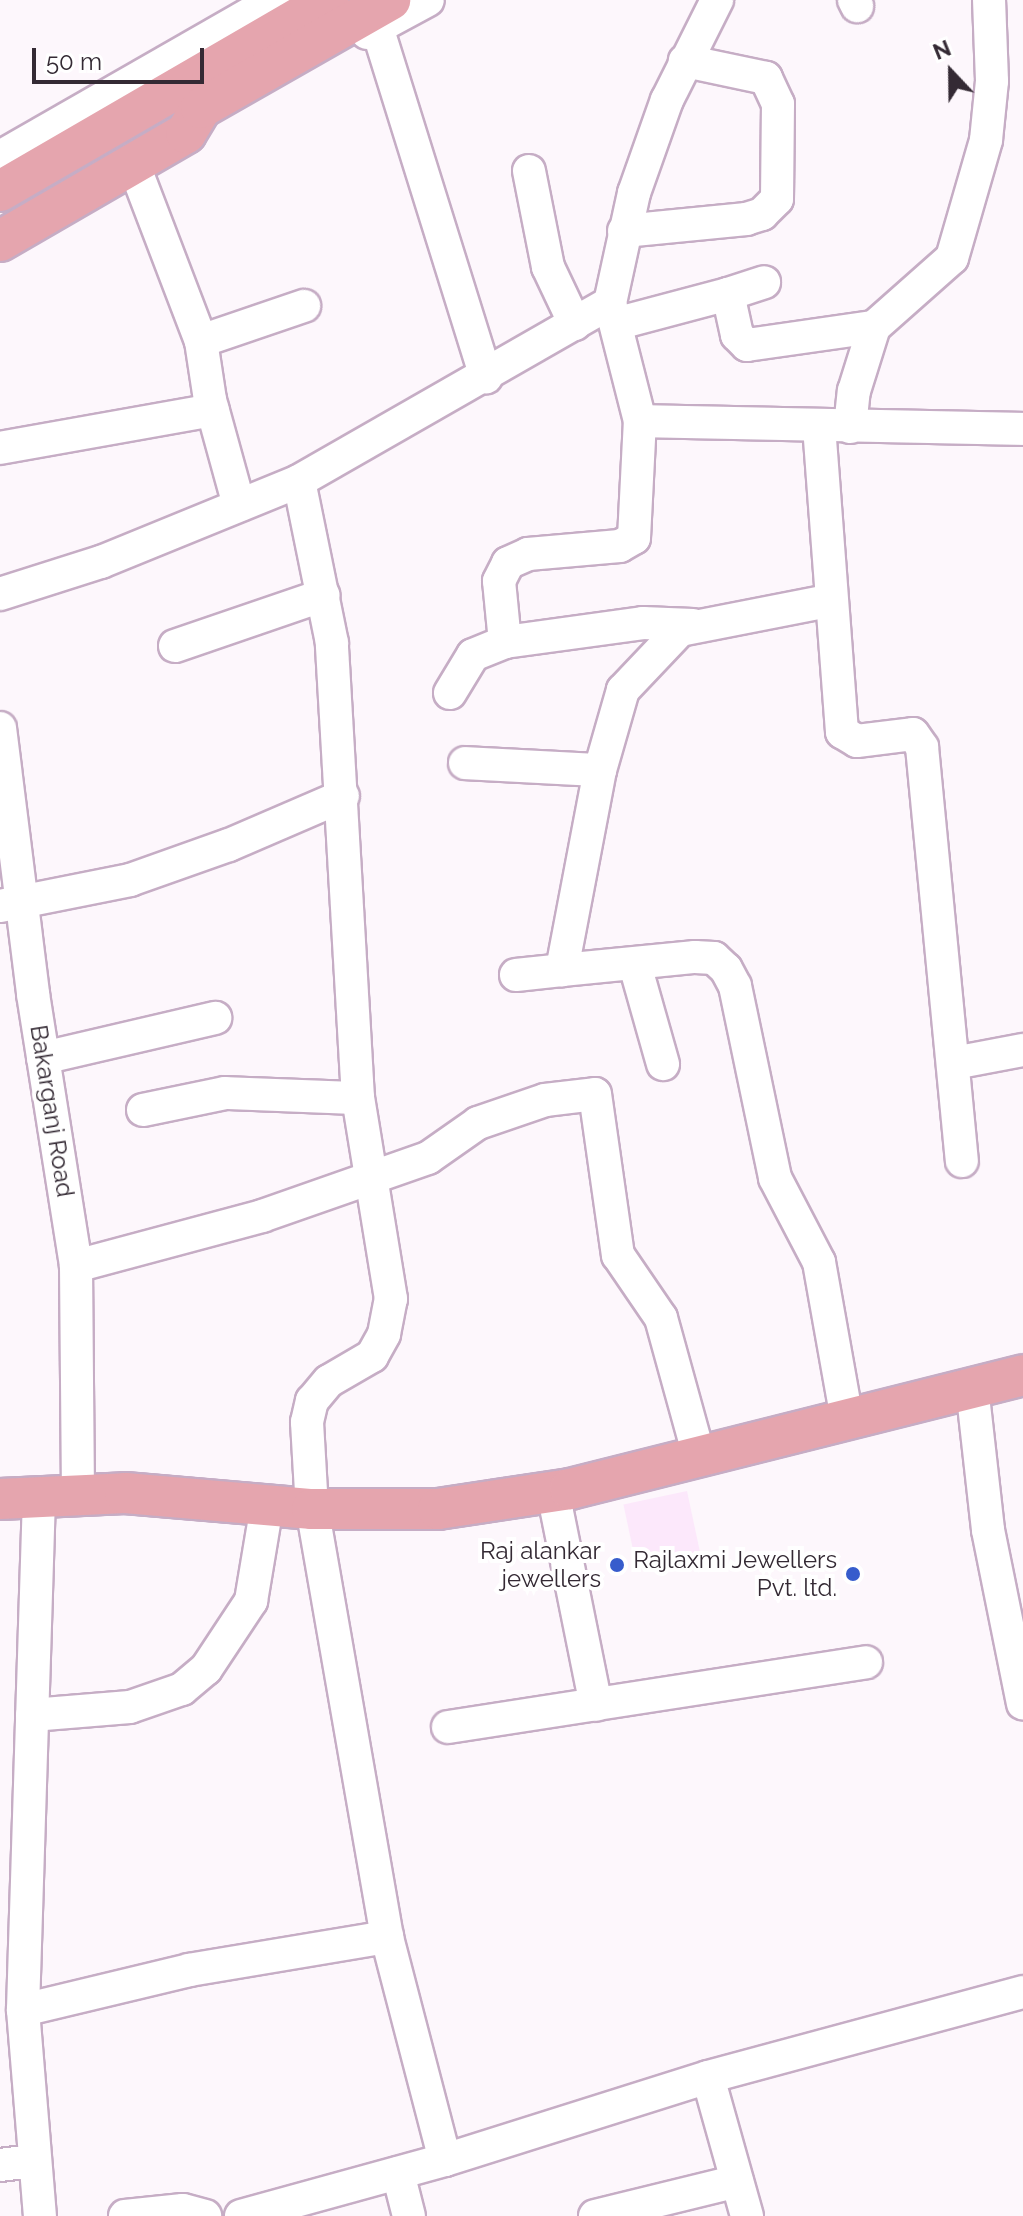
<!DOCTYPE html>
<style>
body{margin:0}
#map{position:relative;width:1023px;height:2216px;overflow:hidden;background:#fdf7fc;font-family:Raleway,sans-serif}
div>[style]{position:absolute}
.built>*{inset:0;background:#fce8fb;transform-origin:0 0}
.roads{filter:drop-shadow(2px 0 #c6adc5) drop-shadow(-2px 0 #c6adc5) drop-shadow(0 2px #c6adc5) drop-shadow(0 -2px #c6adc5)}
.minor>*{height:32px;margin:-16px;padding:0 16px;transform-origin:16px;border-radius:16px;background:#fff}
.major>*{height:40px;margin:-20px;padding:0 20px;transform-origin:20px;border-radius:20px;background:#e5a5ae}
.dots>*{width:22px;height:22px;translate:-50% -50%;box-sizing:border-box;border:4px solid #fff;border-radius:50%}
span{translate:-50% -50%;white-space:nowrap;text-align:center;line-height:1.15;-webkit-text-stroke:8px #fff;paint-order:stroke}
.street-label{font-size:24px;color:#342a34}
.poi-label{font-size:24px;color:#342a34}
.right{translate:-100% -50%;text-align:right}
.north{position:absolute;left:911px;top:32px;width:80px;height:80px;-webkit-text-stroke:6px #fff;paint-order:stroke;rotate:338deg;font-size:22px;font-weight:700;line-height:32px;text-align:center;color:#342a34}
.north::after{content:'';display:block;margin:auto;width:28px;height:36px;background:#342a34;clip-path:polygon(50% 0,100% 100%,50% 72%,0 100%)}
.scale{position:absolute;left:32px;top:48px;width:172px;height:36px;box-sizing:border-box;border:4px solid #342a34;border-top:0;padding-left:10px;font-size:24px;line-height:28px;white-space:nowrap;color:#342a34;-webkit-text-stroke:6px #fff;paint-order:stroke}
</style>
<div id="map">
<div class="built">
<div style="left:687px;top:1491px;width:64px;height:65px;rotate:78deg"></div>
</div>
<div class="roads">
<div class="minor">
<div style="left:854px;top:0;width:7px;rotate:63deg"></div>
<div style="left:377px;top:27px;width:367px;rotate:72.7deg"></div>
<div style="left:367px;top:33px;width:69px;rotate:-28.4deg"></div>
<div style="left:0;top:157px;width:316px;rotate:-29.8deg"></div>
<div style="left:133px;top:163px;width:191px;rotate:69.1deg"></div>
<div style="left:201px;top:341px;width:60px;rotate:81.3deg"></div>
<div style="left:210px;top:400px;width:109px;rotate:74.6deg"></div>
<div style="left:529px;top:171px;width:98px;rotate:78.8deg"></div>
<div style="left:548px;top:267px;width:63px;rotate:64.7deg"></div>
<div style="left:624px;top:231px;width:123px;rotate:-5.6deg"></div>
<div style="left:746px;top:219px;width:17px;rotate:-17deg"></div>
<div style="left:762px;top:214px;width:21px;rotate:-45deg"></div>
<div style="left:777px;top:199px;width:95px;rotate:-89.4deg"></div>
<div style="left:778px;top:104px;width:29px;rotate:-115deg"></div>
<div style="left:766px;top:78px;width:83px;rotate:-168.1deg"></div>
<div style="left:728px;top:294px;width:38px;rotate:-18deg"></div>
<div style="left:619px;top:323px;width:113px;rotate:-14.9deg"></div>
<div style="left:728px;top:294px;width:42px;rotate:77.6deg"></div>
<div style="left:737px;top:335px;width:14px;rotate:45deg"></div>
<div style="left:747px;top:345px;width:128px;rotate:-8.1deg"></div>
<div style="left:201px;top:341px;width:109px;rotate:-18.8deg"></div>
<div style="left:640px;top:421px;width:383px;rotate:1.2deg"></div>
<div style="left:819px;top:426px;width:307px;rotate:85.7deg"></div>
<div style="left:842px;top:732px;width:17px;rotate:31deg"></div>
<div style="left:857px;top:741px;width:56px;rotate:-7.1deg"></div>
<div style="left:913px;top:734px;width:16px;rotate:55deg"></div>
<div style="left:922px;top:747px;width:416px;rotate:84.5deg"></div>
<div style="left:850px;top:427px;width:36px;rotate:-84deg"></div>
<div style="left:854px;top:391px;width:67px;rotate:-72.6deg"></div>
<div style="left:874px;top:327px;width:104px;rotate:-41.5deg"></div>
<div style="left:952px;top:258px;width:123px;rotate:-73.9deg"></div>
<div style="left:986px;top:140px;width:59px;rotate:-84.2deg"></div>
<div style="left:992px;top:81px;width:81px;rotate:-92.1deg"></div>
<div style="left:0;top:448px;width:216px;rotate:-10.1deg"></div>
<div style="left:0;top:594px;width:106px;rotate:-17.6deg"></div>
<div style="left:101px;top:562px;width:214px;rotate:-22.2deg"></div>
<div style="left:828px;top:601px;width:151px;rotate:168.9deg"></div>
<div style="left:680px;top:630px;width:83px;rotate:133.5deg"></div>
<div style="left:623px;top:690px;width:83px;rotate:106deg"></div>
<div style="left:600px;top:770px;width:204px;rotate:100.8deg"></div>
<div style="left:562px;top:970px;width:134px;rotate:-5.6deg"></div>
<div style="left:695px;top:957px;width:19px;rotate:3deg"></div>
<div style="left:714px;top:958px;width:16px;rotate:43deg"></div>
<div style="left:726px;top:969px;width:19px;rotate:62deg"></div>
<div style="left:735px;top:986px;width:196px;rotate:78.2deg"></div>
<div style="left:775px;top:1178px;width:95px;rotate:62.4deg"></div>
<div style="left:819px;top:1262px;width:159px;rotate:79.9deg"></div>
<div style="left:505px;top:642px;width:139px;rotate:-7.8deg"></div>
<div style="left:643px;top:623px;width:50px;rotate:2.3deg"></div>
<div style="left:175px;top:646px;width:157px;rotate:-18.9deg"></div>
<div style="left:450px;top:693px;width:44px;rotate:-58.8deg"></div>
<div style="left:473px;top:655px;width:35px;rotate:-22deg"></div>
<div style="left:505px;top:642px;width:61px;rotate:-95.6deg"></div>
<div style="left:499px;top:581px;width:20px;rotate:-63deg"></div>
<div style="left:508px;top:563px;width:22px;rotate:-24deg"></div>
<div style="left:528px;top:554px;width:92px;rotate:-5deg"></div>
<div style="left:620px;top:546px;width:16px;rotate:-30deg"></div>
<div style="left:634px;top:538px;width:117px;rotate:-87.1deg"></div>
<div style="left:640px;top:421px;width:122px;rotate:-104.3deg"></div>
<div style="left:0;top:728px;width:268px;rotate:82.9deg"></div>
<div style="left:33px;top:994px;width:275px;rotate:81deg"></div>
<div style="left:76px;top:1266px;width:229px;rotate:89.5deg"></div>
<div style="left:465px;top:763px;width:135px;rotate:3deg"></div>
<div style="left:0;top:906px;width:133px;rotate:-11.3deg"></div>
<div style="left:130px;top:880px;width:105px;rotate:-19.5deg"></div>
<div style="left:229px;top:845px;width:124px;rotate:-23.3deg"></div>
<div style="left:635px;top:965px;width:103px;rotate:74.2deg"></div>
<div style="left:516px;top:975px;width:46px;rotate:-6.2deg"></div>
<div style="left:43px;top:1058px;width:177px;rotate:-13.1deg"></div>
<div style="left:954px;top:1063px;width:70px;rotate:-10.7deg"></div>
<div style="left:143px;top:1110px;width:84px;rotate:-11.7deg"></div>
<div style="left:225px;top:1093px;width:133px;rotate:2.2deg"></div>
<div style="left:76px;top:1266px;width:193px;rotate:-15deg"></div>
<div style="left:262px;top:1216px;width:176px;rotate:-19.3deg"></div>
<div style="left:428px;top:1158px;width:61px;rotate:-35deg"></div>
<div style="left:478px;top:1123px;width:71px;rotate:-18.9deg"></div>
<div style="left:545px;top:1100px;width:50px;rotate:-6.8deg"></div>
<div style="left:595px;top:1094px;width:163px;rotate:81.9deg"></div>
<div style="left:618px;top:1255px;width:76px;rotate:55.7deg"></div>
<div style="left:661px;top:1318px;width:143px;rotate:74.6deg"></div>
<div style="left:972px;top:1387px;width:144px;rotate:83.6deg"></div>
<div style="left:988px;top:1530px;width:177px;rotate:78.6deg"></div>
<div style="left:553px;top:1492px;width:217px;rotate:78.6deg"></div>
<div style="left:39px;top:1497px;width:513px;rotate:91.79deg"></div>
<div style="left:23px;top:2010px;width:207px;rotate:85.3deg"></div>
<div style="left:32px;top:1715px;width:98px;rotate:-4.7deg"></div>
<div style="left:130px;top:1707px;width:55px;rotate:-19.1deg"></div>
<div style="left:182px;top:1689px;width:31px;rotate:-40deg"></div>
<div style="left:206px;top:1669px;width:82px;rotate:-56.5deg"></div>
<div style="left:251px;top:1601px;width:97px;rotate:-80.5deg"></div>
<div style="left:448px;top:1727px;width:423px;rotate:-8.8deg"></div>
<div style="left:23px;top:2010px;width:171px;rotate:-13.5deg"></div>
<div style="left:189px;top:1970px;width:201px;rotate:-9.5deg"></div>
<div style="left:445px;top:2160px;width:230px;rotate:-104.6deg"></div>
<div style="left:387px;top:1937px;width:435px;rotate:-99.9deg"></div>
<div style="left:312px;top:1509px;width:87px;rotate:-93.3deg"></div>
<div style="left:307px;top:1422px;width:22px;rotate:-77deg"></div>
<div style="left:312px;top:1401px;width:26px;rotate:-50deg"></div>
<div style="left:329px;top:1381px;width:50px;rotate:-30.2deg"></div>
<div style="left:372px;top:1356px;width:25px;rotate:-61deg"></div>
<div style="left:384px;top:1334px;width:36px;rotate:-79deg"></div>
<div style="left:391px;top:1299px;width:204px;rotate:-99.3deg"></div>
<div style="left:358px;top:1098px;width:456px;rotate:-93.3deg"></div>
<div style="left:332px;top:643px;width:165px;rotate:-101.5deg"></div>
<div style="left:299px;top:481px;width:358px;rotate:-29.8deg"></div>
<div style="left:610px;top:303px;width:113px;rotate:-77.7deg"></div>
<div style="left:634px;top:193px;width:99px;rotate:-70.5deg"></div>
<div style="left:667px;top:100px;width:112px;rotate:-63.4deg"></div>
<div style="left:0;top:2165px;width:32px;rotate:-7deg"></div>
<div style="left:398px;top:2173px;width:44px;rotate:75.7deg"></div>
<div style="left:125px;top:2216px;width:58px;rotate:-5.9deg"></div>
<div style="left:183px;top:2210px;width:23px;rotate:15deg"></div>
<div style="left:241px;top:2216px;width:212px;rotate:-15.4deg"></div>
<div style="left:445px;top:2160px;width:276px;rotate:-17.5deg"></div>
<div style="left:595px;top:2216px;width:146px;rotate:-13.8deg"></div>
<div style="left:747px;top:2216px;width:144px;rotate:-105.7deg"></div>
<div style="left:708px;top:2077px;width:326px;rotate:-15.1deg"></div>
</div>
<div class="major">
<div style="left:0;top:191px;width:380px;rotate:-30.1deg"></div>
<div style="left:0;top:241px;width:215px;rotate:-30.1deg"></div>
<div style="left:186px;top:133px;width:29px;rotate:-59deg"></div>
<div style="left:201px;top:108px;width:218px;rotate:-29.7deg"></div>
<div style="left:0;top:1499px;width:125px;rotate:-2.7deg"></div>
<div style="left:125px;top:1493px;width:188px;rotate:4.9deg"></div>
<div style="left:312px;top:1509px;width:126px"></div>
<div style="left:438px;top:1509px;width:134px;rotate:-8.6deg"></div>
<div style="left:570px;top:1489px;width:467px;rotate:-14.1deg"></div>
</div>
</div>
<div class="dots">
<div style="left:617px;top:1565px;background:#375ccc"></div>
<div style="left:853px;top:1574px;background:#375ccc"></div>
</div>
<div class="street-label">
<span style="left:52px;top:1111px;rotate:81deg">Bakarganj Road</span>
</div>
<div class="poi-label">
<span class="right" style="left:601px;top:1565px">Raj alankar<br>jewellers</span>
<span class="right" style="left:837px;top:1574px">Rajlaxmi Jewellers<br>Pvt. ltd.</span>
</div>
<div class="north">N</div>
<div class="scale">50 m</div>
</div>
